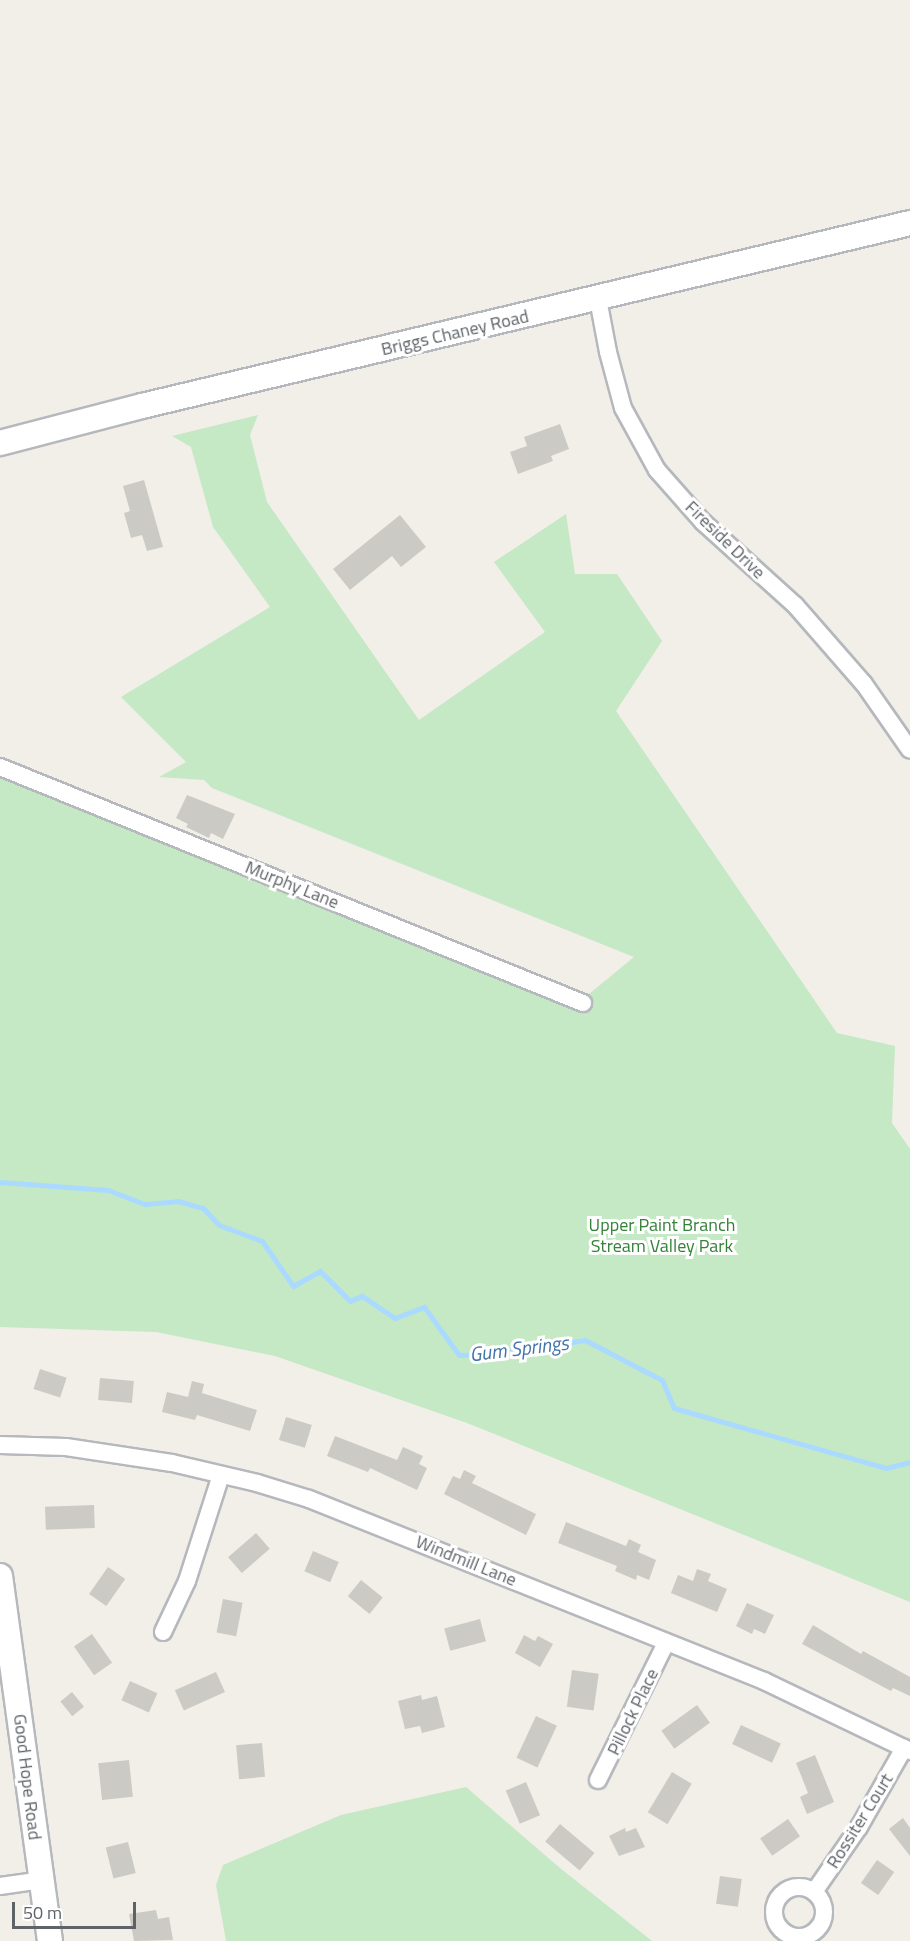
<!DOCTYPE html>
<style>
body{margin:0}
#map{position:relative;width:910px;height:1941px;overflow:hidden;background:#f1efe8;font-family:"Titillium Web",sans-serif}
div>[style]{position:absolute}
.green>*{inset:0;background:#c5e8c5}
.stream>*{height:5px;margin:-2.5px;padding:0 2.5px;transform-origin:2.5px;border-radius:2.5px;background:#aadaff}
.building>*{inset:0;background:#cccac5;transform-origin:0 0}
.roads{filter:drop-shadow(2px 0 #b5b8bc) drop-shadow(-2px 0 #b5b8bc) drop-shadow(0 2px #b5b8bc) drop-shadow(0 -2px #b5b8bc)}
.street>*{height:16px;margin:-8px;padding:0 8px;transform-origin:8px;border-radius:8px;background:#fff}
.street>.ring{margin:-8px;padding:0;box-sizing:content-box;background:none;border:16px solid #fff;border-radius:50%}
.secondary>*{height:24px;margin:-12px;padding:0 12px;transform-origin:12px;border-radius:12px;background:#fff}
span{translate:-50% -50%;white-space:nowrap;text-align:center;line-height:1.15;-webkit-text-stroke:6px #fff;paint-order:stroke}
.street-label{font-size:18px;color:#5f6368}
.park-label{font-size:18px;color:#348238}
.water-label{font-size:20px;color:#4174aa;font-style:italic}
.scale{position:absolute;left:12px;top:1902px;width:124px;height:27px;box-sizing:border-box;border:3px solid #5f6368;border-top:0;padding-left:8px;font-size:18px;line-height:21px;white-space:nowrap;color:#5f6368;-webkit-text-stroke:4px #fff;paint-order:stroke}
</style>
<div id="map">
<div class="green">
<div style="clip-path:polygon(258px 415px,250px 435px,267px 502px,419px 720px,545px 632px,494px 562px,566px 514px,575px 574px,617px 574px,662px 641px,616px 711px,837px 1033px,895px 1046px,892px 1123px,910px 1149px,910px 1602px,467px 1423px,275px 1356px,156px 1332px,0 1327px,0 775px,572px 1008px,634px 957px,212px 788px,204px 780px,159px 777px,186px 762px,121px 697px,270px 607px,213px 527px,191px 447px,172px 436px)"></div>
<div style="clip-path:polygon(466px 1787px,560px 1868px,652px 1941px,226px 1941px,216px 1885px,223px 1865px,341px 1815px)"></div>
</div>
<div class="stream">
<div style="left:0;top:1182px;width:108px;rotate:4.2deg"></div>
<div style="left:108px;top:1190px;width:40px;rotate:21deg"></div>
<div style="left:145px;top:1204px;width:33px;rotate:-5deg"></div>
<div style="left:178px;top:1201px;width:26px;rotate:16deg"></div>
<div style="left:203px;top:1208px;width:23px;rotate:47deg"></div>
<div style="left:219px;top:1225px;width:46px;rotate:20.4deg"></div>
<div style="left:262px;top:1241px;width:55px;rotate:55.4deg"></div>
<div style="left:293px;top:1286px;width:31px;rotate:-29deg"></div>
<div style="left:320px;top:1271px;width:42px;rotate:45deg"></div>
<div style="left:350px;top:1301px;width:13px;rotate:-23deg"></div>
<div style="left:362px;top:1296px;width:40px;rotate:34deg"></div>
<div style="left:395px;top:1318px;width:31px;rotate:-21deg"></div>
<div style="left:424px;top:1307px;width:59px;rotate:53.9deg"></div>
<div style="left:459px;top:1355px;width:38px;rotate:-2deg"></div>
<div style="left:497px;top:1354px;width:89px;rotate:-9deg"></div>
<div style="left:585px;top:1340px;width:87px;rotate:27.5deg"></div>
<div style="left:662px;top:1380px;width:30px;rotate:67deg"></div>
<div style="left:674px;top:1408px;width:220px;rotate:15.8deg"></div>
<div style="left:886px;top:1468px;width:25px;rotate:-14deg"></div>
</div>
<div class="building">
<div style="clip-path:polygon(560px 424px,569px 449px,551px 456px,553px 461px,518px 474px,510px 452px,527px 446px,524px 437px)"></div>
<div style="clip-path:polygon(144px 480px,163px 547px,147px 551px,142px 535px,131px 538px,124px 513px,130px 511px,123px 486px)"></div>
<div style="clip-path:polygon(400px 515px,426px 547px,401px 567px,392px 556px,350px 590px,333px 569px)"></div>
<div style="clip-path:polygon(187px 795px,235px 814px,223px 839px,211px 833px,209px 838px,186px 827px,188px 824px,176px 818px)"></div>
<div style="left:40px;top:1369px;width:28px;height:21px;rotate:18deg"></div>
<div style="left:100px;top:1378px;width:34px;height:22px;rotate:5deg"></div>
<div style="clip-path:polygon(192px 1381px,204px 1384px,202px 1393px,257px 1410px,250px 1431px,197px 1415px,195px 1420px,162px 1412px,167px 1392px,188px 1397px)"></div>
<div style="left:286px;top:1417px;width:27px;height:24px;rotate:17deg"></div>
<div style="clip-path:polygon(335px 1436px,397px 1460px,403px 1447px,423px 1456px,419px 1464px,427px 1468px,417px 1490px,370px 1468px,368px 1472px,327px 1456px)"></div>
<div style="clip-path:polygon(464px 1470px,476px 1476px,472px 1483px,536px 1514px,526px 1535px,444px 1494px,453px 1476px,460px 1479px)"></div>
<div style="left:94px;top:1505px;width:23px;height:49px;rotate:88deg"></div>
<div style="clip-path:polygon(566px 1522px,626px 1546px,629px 1539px,641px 1545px,638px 1552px,656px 1560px,649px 1580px,637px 1575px,636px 1580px,615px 1571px,617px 1566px,558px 1543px)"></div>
<div style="left:256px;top:1533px;width:21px;height:37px;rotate:49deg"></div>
<div style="left:313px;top:1551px;width:28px;height:22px;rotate:23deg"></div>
<div style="left:108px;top:1567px;width:21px;height:33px;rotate:35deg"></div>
<div style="clip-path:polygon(697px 1569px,711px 1574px,708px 1581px,727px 1589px,717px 1612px,671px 1593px,678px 1575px,693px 1581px)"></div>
<div style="left:361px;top:1580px;width:28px;height:21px;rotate:39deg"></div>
<div style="left:223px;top:1599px;width:20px;height:34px;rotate:11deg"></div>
<div style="clip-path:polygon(747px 1603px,774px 1615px,765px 1634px,754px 1629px,752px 1634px,736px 1626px)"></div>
<div style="left:480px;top:1619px;width:23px;height:37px;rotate:75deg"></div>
<div style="clip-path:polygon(813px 1625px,861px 1654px,863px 1651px,910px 1677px,910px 1696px,893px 1688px,891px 1691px,802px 1644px)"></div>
<div style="left:92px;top:1634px;width:35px;height:22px;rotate:55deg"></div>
<div style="clip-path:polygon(524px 1635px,535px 1641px,538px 1636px,553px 1644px,540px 1667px,515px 1653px)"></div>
<div style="left:572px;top:1670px;width:27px;height:37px;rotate:8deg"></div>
<div style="left:216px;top:1672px;width:22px;height:45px;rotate:66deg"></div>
<div style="left:130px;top:1681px;width:30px;height:21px;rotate:24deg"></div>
<div style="left:72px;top:1692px;width:19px;height:15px;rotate:51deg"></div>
<div style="clip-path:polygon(421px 1695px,422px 1700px,437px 1696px,445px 1727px,422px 1733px,420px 1726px,405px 1729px,398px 1701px)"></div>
<div style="left:697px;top:1705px;width:22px;height:44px;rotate:54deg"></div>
<div style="left:536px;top:1716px;width:23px;height:46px;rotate:25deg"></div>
<div style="left:741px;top:1725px;width:44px;height:21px;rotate:25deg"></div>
<div style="left:262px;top:1743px;width:34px;height:26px;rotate:85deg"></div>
<div style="clip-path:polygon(815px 1755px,834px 1802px,807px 1814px,800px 1797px,808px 1793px,796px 1763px)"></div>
<div style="left:129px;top:1760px;width:37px;height:31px;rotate:84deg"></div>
<div style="left:672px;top:1772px;width:23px;height:47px;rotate:31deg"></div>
<div style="left:526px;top:1782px;width:36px;height:22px;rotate:67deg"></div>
<div style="clip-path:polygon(903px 1818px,910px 1828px,910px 1856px,889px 1829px)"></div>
<div style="left:788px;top:1819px;width:21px;height:34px;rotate:55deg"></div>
<div style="left:560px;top:1824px;width:45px;height:23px;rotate:40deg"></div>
<div style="clip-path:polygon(625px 1828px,626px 1832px,636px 1828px,645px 1847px,619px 1856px,609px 1836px)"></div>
<div style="left:128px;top:1842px;width:32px;height:23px;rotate:76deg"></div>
<div style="left:877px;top:1860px;width:21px;height:28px;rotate:35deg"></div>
<div style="left:720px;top:1876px;width:22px;height:28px;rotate:8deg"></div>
<div style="clip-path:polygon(156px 1910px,158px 1919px,169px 1917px,173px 1940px,134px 1941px,129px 1914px)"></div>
</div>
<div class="roads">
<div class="street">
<div style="left:598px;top:299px;width:54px;rotate:79.3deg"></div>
<div style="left:608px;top:352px;width:58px;rotate:75deg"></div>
<div style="left:623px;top:408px;width:71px;rotate:61.3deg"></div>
<div style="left:657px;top:470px;width:69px;rotate:48.5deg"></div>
<div style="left:703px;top:522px;width:124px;rotate:42.1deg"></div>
<div style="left:795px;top:605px;width:105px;rotate:48.9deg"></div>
<div style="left:864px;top:684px;width:80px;rotate:55.1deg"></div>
<div style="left:0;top:767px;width:629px;rotate:22.04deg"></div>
<div style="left:0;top:1445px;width:66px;rotate:1.7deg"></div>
<div style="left:66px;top:1447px;width:107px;rotate:8.6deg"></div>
<div style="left:172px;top:1463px;width:87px;rotate:13.2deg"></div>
<div style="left:257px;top:1483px;width:54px;rotate:17.1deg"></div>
<div style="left:309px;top:1499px;width:490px;rotate:21.8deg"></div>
<div style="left:764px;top:1681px;width:162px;rotate:25.6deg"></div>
<div style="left:163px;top:1632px;width:56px;rotate:-64.8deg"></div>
<div style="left:187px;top:1581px;width:111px;rotate:-72.2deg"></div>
<div style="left:598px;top:1780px;width:153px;rotate:-63.6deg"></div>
<div style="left:0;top:1886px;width:42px;rotate:-8.1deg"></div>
<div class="ring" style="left:774px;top:1887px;width:34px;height:34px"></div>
<div style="left:814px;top:1892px;width:79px;rotate:-55.3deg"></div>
<div style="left:859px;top:1827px;width:91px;rotate:-60.3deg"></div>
</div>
<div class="secondary">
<div style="left:0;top:443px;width:147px;rotate:-14.6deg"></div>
<div style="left:142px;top:406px;width:790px;rotate:-13.4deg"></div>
<div style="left:0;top:1576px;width:368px;rotate:82.2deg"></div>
</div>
</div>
<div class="street-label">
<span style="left:455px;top:333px;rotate:-13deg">Briggs Chaney Road</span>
<span style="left:725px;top:540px;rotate:44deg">Fireside Drive</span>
<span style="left:292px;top:885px;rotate:22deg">Murphy Lane</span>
<span style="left:466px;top:1561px;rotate:22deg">Windmill Lane</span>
<span style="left:633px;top:1712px;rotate:-64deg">Pillock Place</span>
<span style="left:27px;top:1777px;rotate:83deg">Good Hope Road</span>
<span style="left:860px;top:1821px;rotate:-58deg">Rossiter Court</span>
</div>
<div class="park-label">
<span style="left:662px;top:1236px">Upper Paint Branch<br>Stream Valley Park</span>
</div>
<div class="water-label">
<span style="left:519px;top:1348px;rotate:-7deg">Gum Springs</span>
</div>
<div class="scale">50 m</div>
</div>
